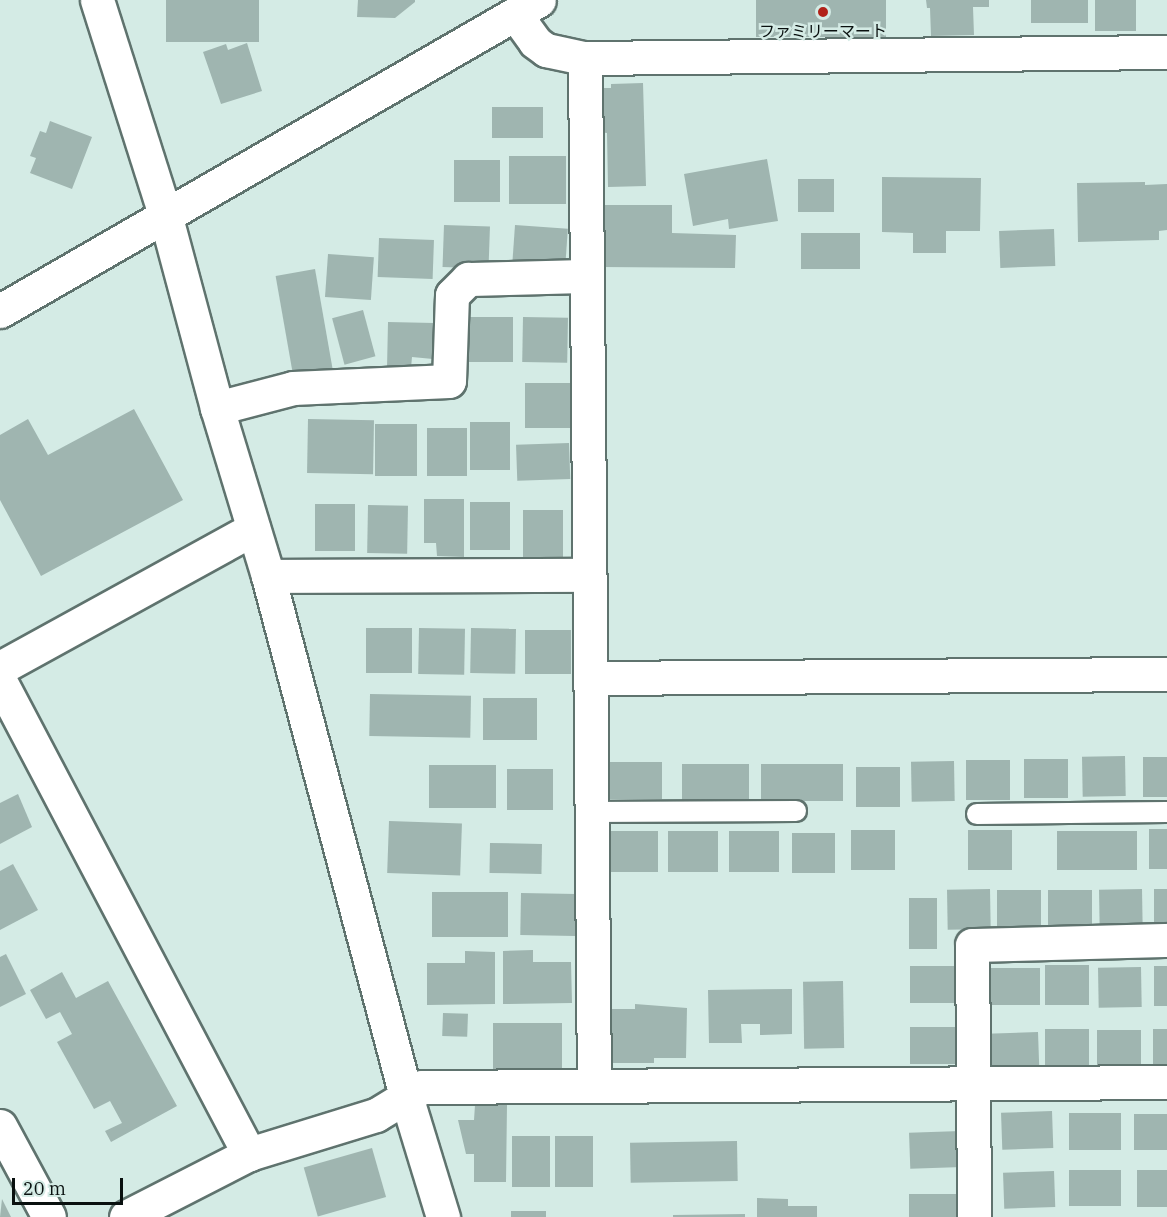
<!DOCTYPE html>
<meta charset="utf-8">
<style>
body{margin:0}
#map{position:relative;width:1167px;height:1217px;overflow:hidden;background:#d4ebe5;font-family:"IBM Plex Serif","Noto Sans JP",serif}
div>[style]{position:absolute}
.building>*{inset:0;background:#9fb5b0;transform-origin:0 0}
.roads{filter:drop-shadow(2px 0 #5f736e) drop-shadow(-2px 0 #5f736e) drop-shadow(0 2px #5f736e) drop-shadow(0 -2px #5f736e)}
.lane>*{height:20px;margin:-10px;padding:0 10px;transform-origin:10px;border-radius:10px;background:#fff}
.street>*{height:33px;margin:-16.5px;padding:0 16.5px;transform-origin:16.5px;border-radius:16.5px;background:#fff}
.secondary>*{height:33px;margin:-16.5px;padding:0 16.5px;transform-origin:16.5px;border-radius:16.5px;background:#fff}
.dots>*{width:16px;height:16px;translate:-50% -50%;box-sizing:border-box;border:3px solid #d4ebe5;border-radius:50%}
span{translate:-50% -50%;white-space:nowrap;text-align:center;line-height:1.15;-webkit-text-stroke:5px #d4ebe5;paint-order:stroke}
.poi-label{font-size:16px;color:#09100f}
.scale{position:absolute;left:12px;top:1178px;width:111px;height:27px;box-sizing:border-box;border:3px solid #09100f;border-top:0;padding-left:8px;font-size:18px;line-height:21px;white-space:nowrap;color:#09100f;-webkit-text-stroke:4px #d4ebe5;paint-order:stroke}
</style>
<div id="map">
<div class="building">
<div style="left:166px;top:0;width:93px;height:42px"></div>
<div style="clip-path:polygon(358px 0,415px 0,415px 2px,395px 18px,357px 17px)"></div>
<div style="left:756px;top:0;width:130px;height:37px"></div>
<div style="clip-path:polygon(926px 0,989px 0,989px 7px,973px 7px,974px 35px,931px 36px,930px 8px,927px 8px)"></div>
<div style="left:1031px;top:0;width:57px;height:23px"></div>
<div style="left:1095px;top:0;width:41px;height:31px"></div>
<div style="clip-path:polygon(247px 43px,262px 91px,221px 104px,203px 52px,226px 44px,228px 50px)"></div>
<div style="clip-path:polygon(643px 83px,646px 186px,608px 187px,607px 133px,599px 132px,601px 88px,611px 88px,611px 84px)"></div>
<div style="left:492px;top:107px;width:51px;height:31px"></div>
<div style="clip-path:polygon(50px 121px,92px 137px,72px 189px,30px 173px,36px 158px,30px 156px,40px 131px,46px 133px)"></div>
<div style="left:509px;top:156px;width:57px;height:48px"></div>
<div style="clip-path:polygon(767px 159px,778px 221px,729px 229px,728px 219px,693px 226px,684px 174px)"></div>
<div style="left:454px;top:160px;width:46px;height:42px"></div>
<div style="clip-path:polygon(882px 177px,981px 178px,980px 231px,946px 231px,946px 253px,913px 253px,913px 233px,882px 232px)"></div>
<div style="left:798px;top:179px;width:36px;height:33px"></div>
<div style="clip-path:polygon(1145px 182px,1145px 185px,1167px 184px,1167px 230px,1159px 231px,1159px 240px,1078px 242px,1077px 183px)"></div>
<div style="clip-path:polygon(602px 205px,672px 205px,672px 233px,736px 235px,735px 268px,602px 267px)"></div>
<div style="left:444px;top:225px;width:46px;height:42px;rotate:2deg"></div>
<div style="left:515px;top:225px;width:53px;height:37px;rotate:4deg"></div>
<div style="left:1054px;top:229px;width:37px;height:55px;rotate:88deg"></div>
<div style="left:801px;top:233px;width:59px;height:36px"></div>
<div style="left:379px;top:238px;width:55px;height:39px;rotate:2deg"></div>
<div style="left:328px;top:254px;width:46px;height:43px;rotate:4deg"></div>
<div style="left:315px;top:269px;width:103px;height:40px;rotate:80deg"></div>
<div style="left:363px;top:310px;width:48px;height:32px;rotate:75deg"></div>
<div style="left:467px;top:317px;width:46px;height:45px"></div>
<div style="left:523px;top:317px;width:45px;height:45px;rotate:1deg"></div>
<div style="clip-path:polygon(388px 322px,434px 323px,433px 359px,412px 357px,411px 368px,387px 368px)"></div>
<div style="left:525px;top:383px;width:45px;height:45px"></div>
<div style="clip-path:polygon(134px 409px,183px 500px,41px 576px,0 500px,0 435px,28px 419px,48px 455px)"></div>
<div style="left:308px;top:419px;width:66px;height:54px;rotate:1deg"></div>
<div style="left:470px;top:422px;width:40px;height:48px"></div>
<div style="left:375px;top:424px;width:42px;height:52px"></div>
<div style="left:467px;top:428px;width:48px;height:40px;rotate:90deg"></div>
<div style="left:569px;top:443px;width:36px;height:53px;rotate:88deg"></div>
<div style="clip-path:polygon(424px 499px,464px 499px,464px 557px,437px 556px,436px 543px,424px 543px)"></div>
<div style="left:510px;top:502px;width:48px;height:40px;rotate:90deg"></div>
<div style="left:315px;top:504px;width:40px;height:47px"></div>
<div style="left:368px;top:505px;width:40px;height:48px;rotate:1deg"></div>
<div style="left:523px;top:510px;width:40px;height:47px"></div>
<div style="left:366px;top:628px;width:46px;height:45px"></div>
<div style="left:419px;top:628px;width:46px;height:46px;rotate:1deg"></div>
<div style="left:471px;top:628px;width:45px;height:45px;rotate:1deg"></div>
<div style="left:525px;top:630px;width:46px;height:44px"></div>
<div style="left:370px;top:694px;width:101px;height:42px;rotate:1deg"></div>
<div style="left:483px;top:698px;width:54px;height:42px"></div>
<div style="left:1125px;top:756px;width:40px;height:43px;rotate:89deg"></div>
<div style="left:1167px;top:757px;width:40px;height:24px;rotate:90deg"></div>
<div style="left:1068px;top:759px;width:39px;height:44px;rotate:90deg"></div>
<div style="left:1010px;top:760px;width:40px;height:44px;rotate:90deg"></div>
<div style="left:954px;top:761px;width:40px;height:43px;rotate:89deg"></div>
<div style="left:662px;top:762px;width:37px;height:52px;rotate:90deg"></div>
<div style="left:749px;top:764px;width:37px;height:67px;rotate:90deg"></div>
<div style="left:761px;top:764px;width:82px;height:37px"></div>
<div style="left:429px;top:765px;width:67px;height:43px"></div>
<div style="left:856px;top:767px;width:44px;height:40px"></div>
<div style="left:507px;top:769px;width:46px;height:41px"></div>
<div style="clip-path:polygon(18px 794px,32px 827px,0 844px,0 803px)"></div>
<div style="left:389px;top:821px;width:73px;height:52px;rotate:2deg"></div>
<div style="left:1167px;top:829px;width:40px;height:18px;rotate:90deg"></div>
<div style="left:851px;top:830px;width:44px;height:40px"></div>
<div style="left:968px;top:830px;width:44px;height:40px"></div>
<div style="left:609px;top:831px;width:49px;height:41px"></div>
<div style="left:718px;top:831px;width:41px;height:50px;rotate:90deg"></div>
<div style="left:729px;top:831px;width:50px;height:41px"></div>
<div style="left:1137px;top:831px;width:39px;height:80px;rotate:90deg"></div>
<div style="left:792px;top:833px;width:43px;height:40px"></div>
<div style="left:490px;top:843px;width:52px;height:30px;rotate:1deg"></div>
<div style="clip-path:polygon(13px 864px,38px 910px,0 930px,0 871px)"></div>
<div style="left:990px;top:889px;width:40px;height:43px;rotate:89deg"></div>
<div style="left:1142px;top:889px;width:40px;height:43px;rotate:89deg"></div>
<div style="left:1154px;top:889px;width:13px;height:40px"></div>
<div style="left:997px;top:890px;width:44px;height:40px"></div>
<div style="left:1092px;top:890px;width:39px;height:44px;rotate:90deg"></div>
<div style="left:432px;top:892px;width:76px;height:45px"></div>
<div style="left:521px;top:893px;width:55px;height:42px;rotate:1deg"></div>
<div style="left:909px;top:898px;width:28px;height:51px"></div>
<div style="clip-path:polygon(533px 950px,533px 962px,571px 962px,572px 1003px,503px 1004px,503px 951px)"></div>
<div style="clip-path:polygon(465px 951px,495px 952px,495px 1004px,427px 1005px,427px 963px,465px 963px)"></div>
<div style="clip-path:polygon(6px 954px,26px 994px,0 1007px,0 957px)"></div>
<div style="left:1045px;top:965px;width:44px;height:40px"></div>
<div style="left:962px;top:966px;width:37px;height:52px;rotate:90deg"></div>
<div style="left:1167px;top:966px;width:40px;height:13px;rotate:90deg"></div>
<div style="left:1141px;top:967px;width:40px;height:43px;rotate:89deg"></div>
<div style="left:1040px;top:968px;width:37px;height:52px;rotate:90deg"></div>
<div style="clip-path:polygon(62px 972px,76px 998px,108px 981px,177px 1106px,111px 1142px,105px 1131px,122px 1123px,110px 1101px,94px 1109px,57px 1042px,72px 1034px,60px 1012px,46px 1019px,30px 990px)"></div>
<div style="left:843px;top:981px;width:67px;height:40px;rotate:89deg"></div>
<div style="clip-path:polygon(792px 989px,792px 1034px,760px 1035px,760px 1024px,741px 1024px,742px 1043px,709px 1043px,708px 990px)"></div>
<div style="clip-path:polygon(635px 1004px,687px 1008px,686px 1058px,654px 1058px,654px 1063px,608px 1063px,608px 1009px,635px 1009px)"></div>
<div style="left:443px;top:1013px;width:25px;height:23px;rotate:2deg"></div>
<div style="left:493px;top:1023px;width:69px;height:46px"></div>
<div style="left:962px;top:1027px;width:37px;height:52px;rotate:90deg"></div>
<div style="left:1089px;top:1029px;width:40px;height:44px;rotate:90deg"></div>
<div style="left:1153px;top:1029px;width:14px;height:40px"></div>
<div style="left:1097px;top:1030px;width:44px;height:40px"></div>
<div style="left:1038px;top:1032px;width:37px;height:52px;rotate:88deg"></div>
<div style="clip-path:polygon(475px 1105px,507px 1105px,506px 1182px,474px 1182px,474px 1154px,466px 1154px,458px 1120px,474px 1120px)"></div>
<div style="left:1052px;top:1111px;width:37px;height:51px;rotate:88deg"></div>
<div style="left:1069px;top:1113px;width:52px;height:37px"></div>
<div style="left:1167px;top:1114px;width:36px;height:33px;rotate:90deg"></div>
<div style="left:961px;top:1131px;width:36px;height:52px;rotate:88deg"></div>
<div style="left:512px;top:1136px;width:38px;height:51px"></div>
<div style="left:555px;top:1136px;width:38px;height:51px"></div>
<div style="left:737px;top:1141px;width:40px;height:107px;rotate:89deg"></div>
<div style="left:372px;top:1148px;width:51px;height:71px;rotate:74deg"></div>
<div style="left:1069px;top:1170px;width:52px;height:36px"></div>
<div style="left:1137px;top:1170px;width:30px;height:37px"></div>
<div style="left:1054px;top:1171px;width:36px;height:51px;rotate:88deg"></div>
<div style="left:909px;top:1194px;width:52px;height:23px"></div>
<div style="clip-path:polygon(757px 1198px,788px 1199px,788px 1206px,817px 1206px,817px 1217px,757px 1217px)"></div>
<div style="clip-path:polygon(2px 1199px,11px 1217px,0 1217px)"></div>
<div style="left:511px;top:1211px;width:35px;height:6px"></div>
<div style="clip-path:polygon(745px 1214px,745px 1217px,673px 1217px,673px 1215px)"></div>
</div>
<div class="roads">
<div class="lane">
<div style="left:591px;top:812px;width:205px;rotate:-0.3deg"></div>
<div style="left:977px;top:814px;width:190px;rotate:-0.6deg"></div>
</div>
<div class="street">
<div style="left:515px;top:14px;width:34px;rotate:54deg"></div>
<div style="left:535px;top:42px;width:14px;rotate:36deg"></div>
<div style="left:546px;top:50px;width:40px;rotate:12deg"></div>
<div style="left:585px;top:58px;width:582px;rotate:-0.59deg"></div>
<div style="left:585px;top:58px;width:1027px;rotate:89.5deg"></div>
<div style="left:217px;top:408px;width:79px;rotate:-14.7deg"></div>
<div style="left:293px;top:388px;width:156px;rotate:-2.6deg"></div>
<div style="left:449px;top:381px;width:86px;rotate:-88deg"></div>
<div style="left:452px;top:295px;width:23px;rotate:-45deg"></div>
<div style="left:468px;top:279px;width:118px;rotate:-1.5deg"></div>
<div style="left:268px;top:576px;width:321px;rotate:-0.2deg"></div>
<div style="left:0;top:668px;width:289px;rotate:-28.8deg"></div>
<div style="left:590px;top:678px;width:577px;rotate:-0.4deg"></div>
<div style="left:0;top:681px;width:535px;rotate:62.24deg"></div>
<div style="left:0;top:1126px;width:103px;rotate:61.7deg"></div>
<div style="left:126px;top:1217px;width:138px;rotate:-27.1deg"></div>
<div style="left:249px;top:1154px;width:133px;rotate:-17.1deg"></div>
<div style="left:376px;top:1115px;width:54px;rotate:-31.3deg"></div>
<div style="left:422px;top:1087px;width:745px;rotate:-0.38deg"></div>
<div style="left:974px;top:1217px;width:272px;rotate:-90.4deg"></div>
<div style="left:972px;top:945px;width:195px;rotate:-1.5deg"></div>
</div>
<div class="secondary">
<div style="left:97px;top:0;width:225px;rotate:72.4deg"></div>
<div style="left:165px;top:214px;width:201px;rotate:75deg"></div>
<div style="left:217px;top:408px;width:176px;rotate:73.1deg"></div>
<div style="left:268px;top:576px;width:538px;rotate:75.14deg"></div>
<div style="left:406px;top:1096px;width:127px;rotate:73deg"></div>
<div style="left:0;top:311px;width:622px;rotate:-29.98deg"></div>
</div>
</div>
<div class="dots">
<div style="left:823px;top:12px;background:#b12219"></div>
</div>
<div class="poi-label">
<span style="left:823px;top:31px">ファミリーマート</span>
</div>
<div class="scale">20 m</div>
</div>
